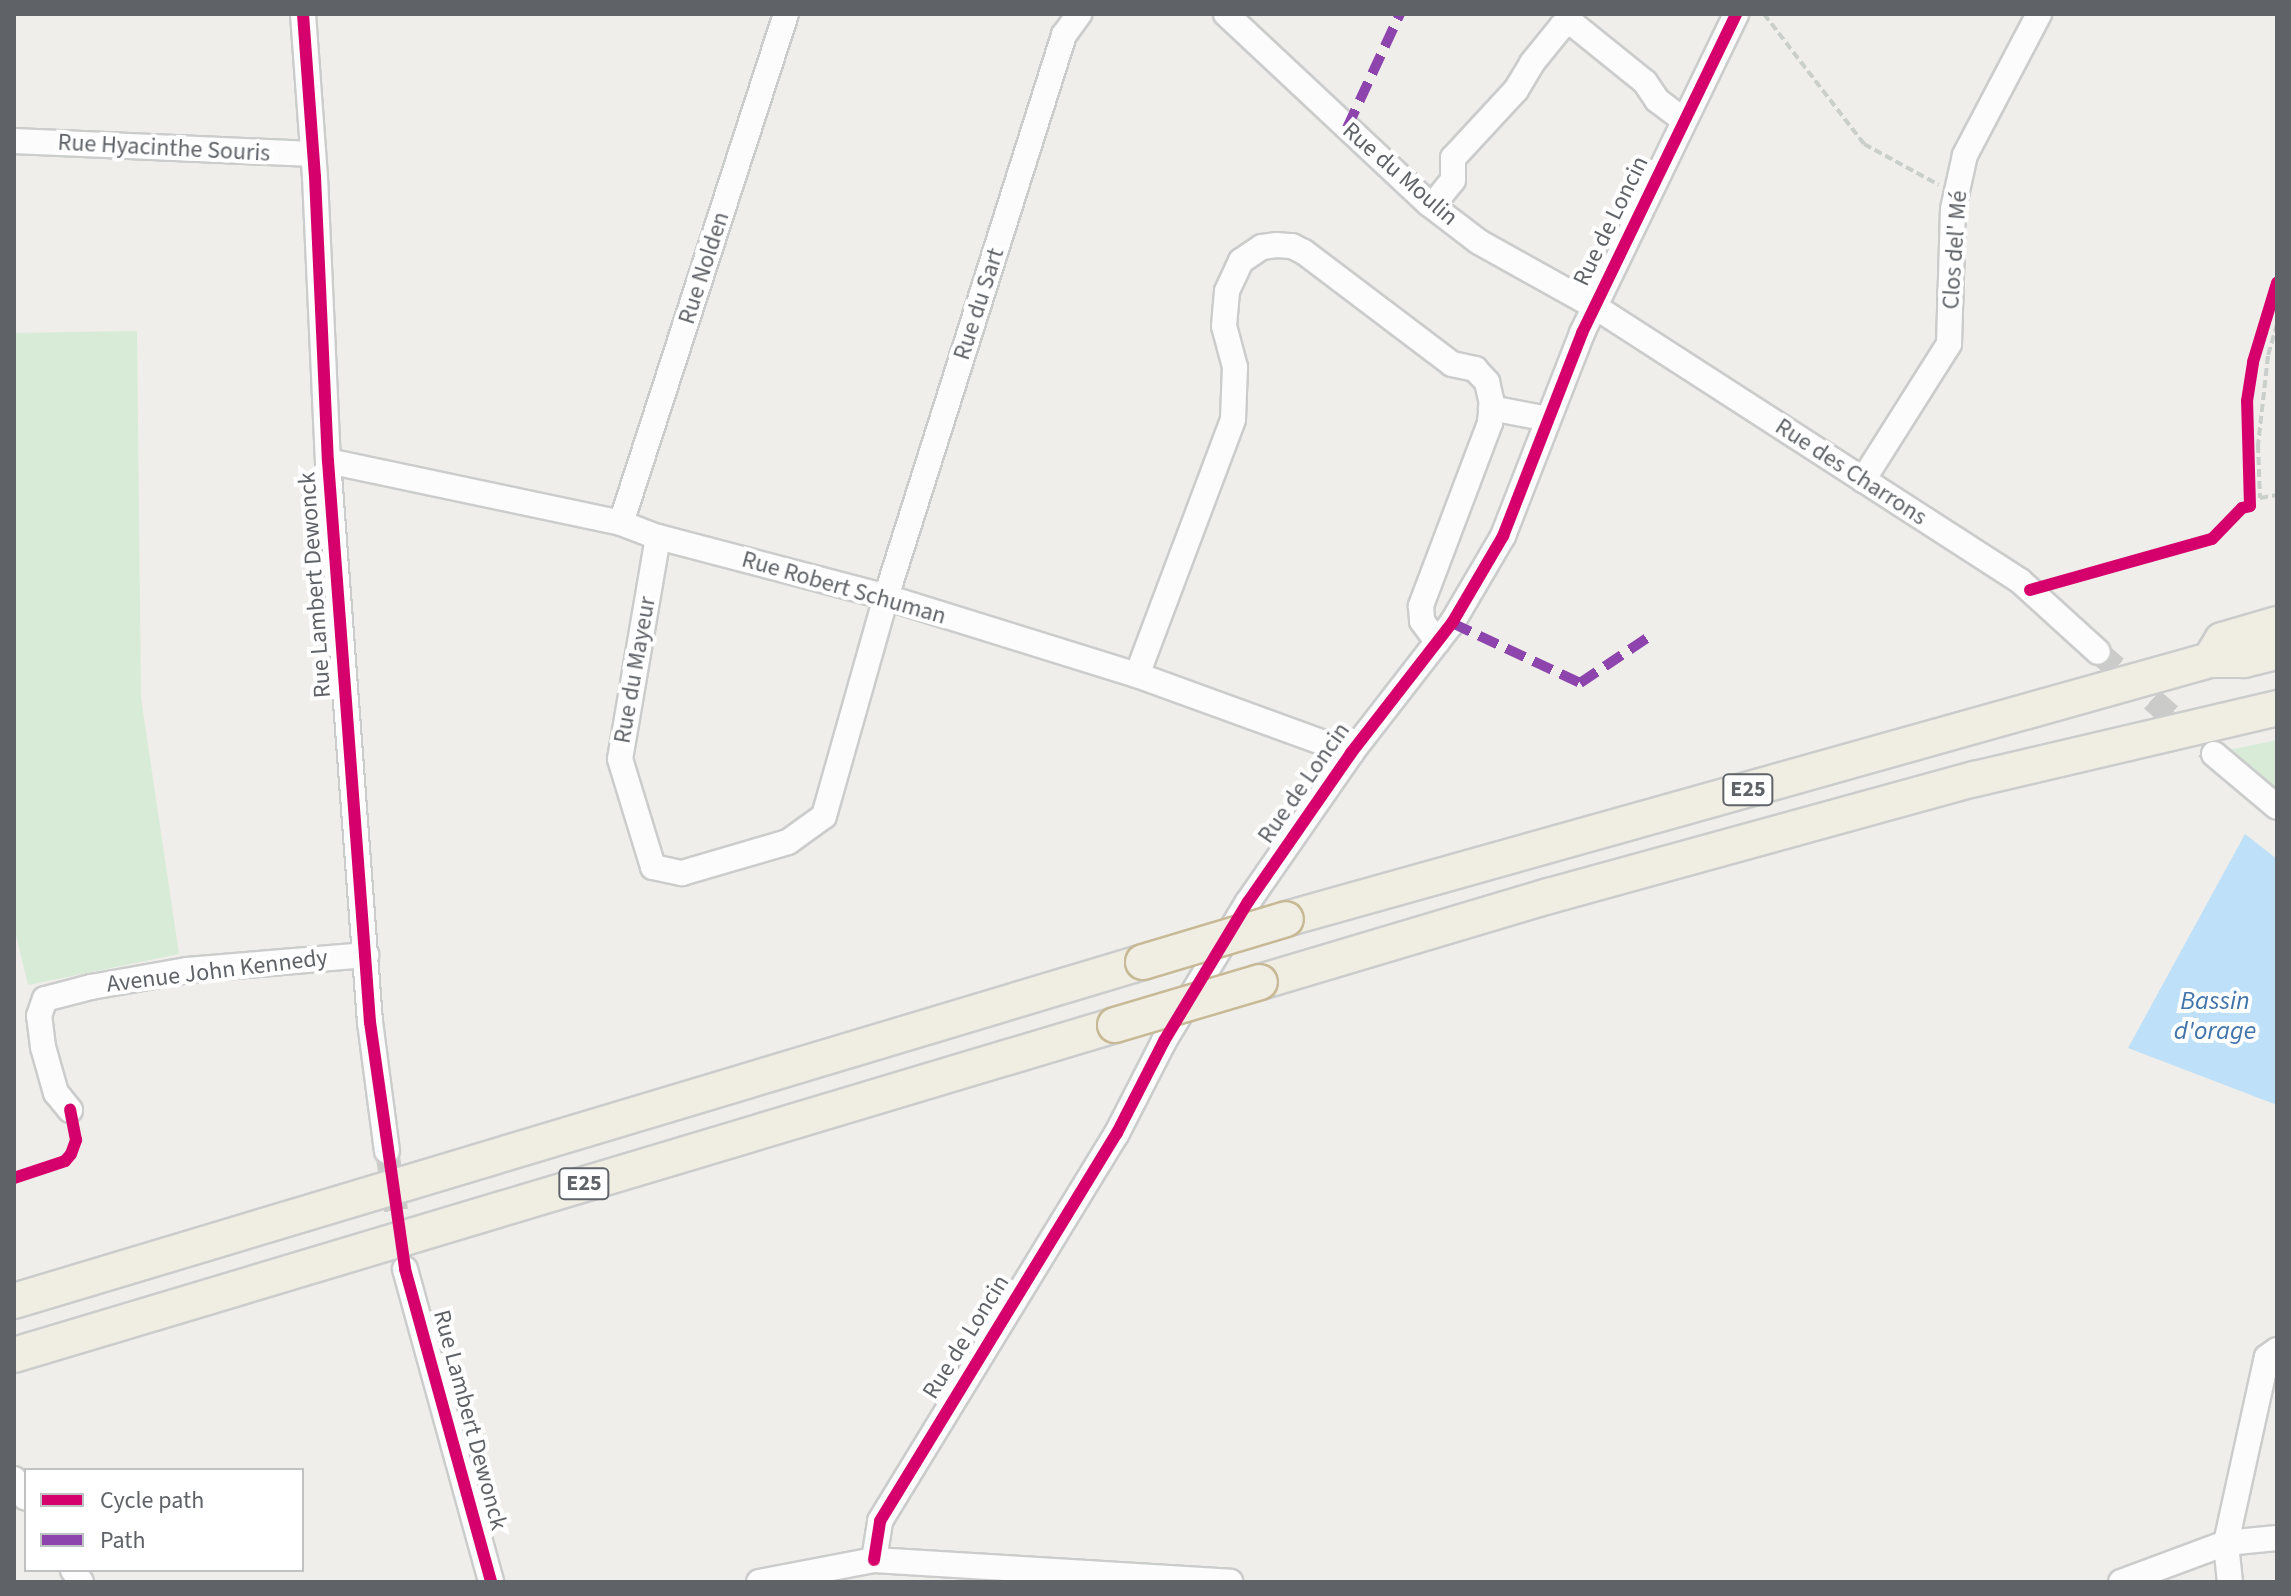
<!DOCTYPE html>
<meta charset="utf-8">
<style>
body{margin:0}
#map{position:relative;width:2291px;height:1596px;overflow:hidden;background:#efeeea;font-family:"Source Sans 3",sans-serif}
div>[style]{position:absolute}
.green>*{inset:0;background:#d8ebd6}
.water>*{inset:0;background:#bfe0f9}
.minor-tunnel>*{height:24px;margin-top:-12px;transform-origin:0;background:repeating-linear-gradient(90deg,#cbcbca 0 24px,transparent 0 36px)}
.path>*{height:4px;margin-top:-2px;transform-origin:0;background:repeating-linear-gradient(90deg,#cacfcc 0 8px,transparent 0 12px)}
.roads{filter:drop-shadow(2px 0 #cbcccc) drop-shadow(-2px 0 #cbcccc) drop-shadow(0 2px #cbcccc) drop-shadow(0 -2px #cbcccc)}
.minor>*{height:24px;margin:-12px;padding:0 12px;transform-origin:12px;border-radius:12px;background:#fdfcfc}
.highway>*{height:34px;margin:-17px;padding:0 17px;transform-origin:17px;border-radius:17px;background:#f0ede3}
.bridges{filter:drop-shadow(2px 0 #c8b996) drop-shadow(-2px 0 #c8b996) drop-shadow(0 2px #c8b996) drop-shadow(0 -2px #c8b996)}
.highway-bridge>*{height:34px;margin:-17px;padding:0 17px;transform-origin:17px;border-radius:17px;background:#f0ede3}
.quiet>*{height:10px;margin-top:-5px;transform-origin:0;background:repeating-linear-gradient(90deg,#8e44ad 0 20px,transparent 0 30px)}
.cycleway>*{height:12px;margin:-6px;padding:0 6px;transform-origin:6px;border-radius:6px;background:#d6006c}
span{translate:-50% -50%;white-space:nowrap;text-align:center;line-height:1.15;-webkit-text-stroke:8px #fff;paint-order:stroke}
.shield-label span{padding:2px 6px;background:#fff;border:2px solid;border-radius:6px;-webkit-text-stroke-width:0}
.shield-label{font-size:22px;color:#5f6368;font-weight:700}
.street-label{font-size:24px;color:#5f6368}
.water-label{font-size:26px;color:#4174aa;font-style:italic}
.frame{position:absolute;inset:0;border:16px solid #5f6368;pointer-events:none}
.legend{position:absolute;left:24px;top:1468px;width:280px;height:104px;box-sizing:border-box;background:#fff;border:2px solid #bfc1c3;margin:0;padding:10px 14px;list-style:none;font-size:24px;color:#5f6368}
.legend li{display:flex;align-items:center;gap:16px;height:40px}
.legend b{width:40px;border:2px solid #bfc1c3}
</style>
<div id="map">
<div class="green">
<div style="clip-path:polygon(137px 331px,141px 698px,179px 954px,28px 985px,14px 927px,14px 333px)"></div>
<div style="clip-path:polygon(2277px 740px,2277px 789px,2229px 750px)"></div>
</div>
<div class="water">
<div style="clip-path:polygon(2245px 834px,2277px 859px,2277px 1105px,2128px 1048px)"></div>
</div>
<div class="minor-tunnel">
<div style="left:2098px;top:652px;width:154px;rotate:41.3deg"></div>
<div style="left:387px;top:1151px;width:105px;rotate:81.3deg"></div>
</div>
<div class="path">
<div style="left:1764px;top:14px;width:164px;rotate:52.4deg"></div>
<div style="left:1864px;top:144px;width:85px;rotate:28.7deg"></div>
<div style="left:2277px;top:324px;width:33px;rotate:106deg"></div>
<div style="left:2268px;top:356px;width:90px;rotate:96.4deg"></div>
<div style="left:2258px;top:445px;width:53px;rotate:87.8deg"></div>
<div style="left:2260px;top:498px;width:17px;rotate:-10deg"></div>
</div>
<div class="roads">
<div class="minor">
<div style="left:303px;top:14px;width:163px;rotate:85.8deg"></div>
<div style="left:315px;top:177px;width:284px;rotate:87.4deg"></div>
<div style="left:328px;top:461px;width:563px;rotate:85.72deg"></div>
<div style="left:370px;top:1022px;width:130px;rotate:82.5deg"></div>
<div style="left:1226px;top:14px;width:277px;rotate:43.1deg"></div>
<div style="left:1428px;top:203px;width:64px;rotate:37.4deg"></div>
<div style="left:1479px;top:242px;width:132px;rotate:29.1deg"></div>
<div style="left:1594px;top:306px;width:507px;rotate:32.84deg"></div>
<div style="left:2020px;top:581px;width:105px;rotate:42.3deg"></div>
<div style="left:14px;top:141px;width:299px;rotate:2.5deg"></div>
<div style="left:1432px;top:206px;width:33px;rotate:-51deg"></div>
<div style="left:1453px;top:180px;width:22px;rotate:-90deg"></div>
<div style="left:1453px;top:158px;width:93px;rotate:-47.2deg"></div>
<div style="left:1516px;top:90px;width:31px;rotate:-59deg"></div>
<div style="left:1532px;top:63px;width:48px;rotate:-51deg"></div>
<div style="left:1562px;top:26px;width:11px;rotate:-10deg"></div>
<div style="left:1573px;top:24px;width:92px;rotate:38.9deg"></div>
<div style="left:1645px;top:82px;width:22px;rotate:56deg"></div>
<div style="left:1657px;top:100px;width:34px;rotate:37deg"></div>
<div style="left:1491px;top:408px;width:58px;rotate:10.9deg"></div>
<div style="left:328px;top:461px;width:299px;rotate:11.9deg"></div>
<div style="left:621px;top:523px;width:40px;rotate:21deg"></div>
<div style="left:658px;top:537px;width:236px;rotate:14.7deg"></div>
<div style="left:886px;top:597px;width:263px;rotate:17.3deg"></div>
<div style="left:1137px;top:675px;width:228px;rotate:20deg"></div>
<div style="left:1863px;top:480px;width:161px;rotate:-57.7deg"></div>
<div style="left:1949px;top:344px;width:135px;rotate:-88.3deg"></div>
<div style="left:1953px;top:209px;width:55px;rotate:-77.5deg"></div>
<div style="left:1965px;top:155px;width:159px;rotate:-62.3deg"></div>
<div style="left:621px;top:523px;width:535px;rotate:-72.04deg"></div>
<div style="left:658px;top:537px;width:225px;rotate:99.7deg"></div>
<div style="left:620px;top:759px;width:113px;rotate:73deg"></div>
<div style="left:653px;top:867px;width:30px;rotate:12deg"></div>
<div style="left:682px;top:873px;width:110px;rotate:-16.3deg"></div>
<div style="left:788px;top:842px;width:44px;rotate:-35.8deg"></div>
<div style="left:824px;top:816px;width:228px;rotate:-74.2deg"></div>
<div style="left:886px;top:597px;width:590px;rotate:-72.43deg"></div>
<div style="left:1064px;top:35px;width:26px;rotate:-54deg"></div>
<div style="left:1137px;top:675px;width:273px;rotate:-69.4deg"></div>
<div style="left:1233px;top:419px;width:52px;rotate:-87.8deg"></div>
<div style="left:1235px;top:367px;width:42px;rotate:-105deg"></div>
<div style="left:1224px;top:326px;width:35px;rotate:-85deg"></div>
<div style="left:1227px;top:291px;width:33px;rotate:-65deg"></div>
<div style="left:1241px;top:261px;width:25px;rotate:-34deg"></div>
<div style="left:1262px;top:247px;width:14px;rotate:-8deg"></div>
<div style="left:1276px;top:245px;width:16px;rotate:4deg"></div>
<div style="left:1292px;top:246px;width:13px;rotate:27deg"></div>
<div style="left:1304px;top:252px;width:186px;rotate:37.1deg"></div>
<div style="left:1452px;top:364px;width:24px;rotate:12deg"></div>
<div style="left:1475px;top:369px;width:18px;rotate:47deg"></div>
<div style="left:1487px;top:382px;width:22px;rotate:77deg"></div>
<div style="left:1492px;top:403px;width:20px;rotate:96deg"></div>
<div style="left:1490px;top:423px;width:196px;rotate:110.7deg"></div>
<div style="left:1421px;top:606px;width:15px;rotate:86deg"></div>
<div style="left:1422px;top:621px;width:26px;rotate:54deg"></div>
<div style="left:2214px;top:754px;width:82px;rotate:40.1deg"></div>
<div style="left:70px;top:1110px;width:22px;rotate:-129deg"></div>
<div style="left:56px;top:1093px;width:48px;rotate:-105.8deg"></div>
<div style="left:43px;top:1047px;width:31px;rotate:-97deg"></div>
<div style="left:39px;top:1016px;width:18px;rotate:-71deg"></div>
<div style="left:45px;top:999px;width:48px;rotate:-14.6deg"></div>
<div style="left:91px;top:987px;width:97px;rotate:-10deg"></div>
<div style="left:187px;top:970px;width:180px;rotate:-4.8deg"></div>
<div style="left:405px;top:1269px;width:325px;rotate:74.6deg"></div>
<div style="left:14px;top:1479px;width:22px;rotate:58deg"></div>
<div style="left:874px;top:1560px;width:39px;rotate:-81deg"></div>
<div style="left:880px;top:1521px;width:455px;rotate:-58.6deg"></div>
<div style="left:1117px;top:1133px;width:103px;rotate:-62.9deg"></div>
<div style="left:1164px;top:1041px;width:162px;rotate:-58.9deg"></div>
<div style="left:1248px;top:902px;width:181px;rotate:-55.3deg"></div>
<div style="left:1351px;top:753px;width:165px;rotate:-52.2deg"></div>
<div style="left:1452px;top:623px;width:101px;rotate:-59.6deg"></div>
<div style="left:1503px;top:536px;width:218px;rotate:-68.7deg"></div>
<div style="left:1582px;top:333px;width:354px;rotate:-64.2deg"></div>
<div style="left:73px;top:1570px;width:14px;rotate:56deg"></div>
<div style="left:759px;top:1582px;width:117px;rotate:-10.8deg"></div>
<div style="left:874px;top:1560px;width:357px;rotate:3.5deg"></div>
<div style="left:2121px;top:1582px;width:112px;rotate:-20.4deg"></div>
<div style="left:2226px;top:1543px;width:51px;rotate:-5.6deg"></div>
<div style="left:2230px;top:1582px;width:39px;rotate:-96deg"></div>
<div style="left:2226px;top:1543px;width:190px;rotate:-77.6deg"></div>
<div style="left:2267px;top:1357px;width:12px;rotate:-35deg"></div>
</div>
<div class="highway">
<div style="left:2210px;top:660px;width:23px;rotate:-59deg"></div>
<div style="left:2222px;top:640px;width:57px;rotate:-16.2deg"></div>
<div style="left:1286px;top:919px;width:960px;rotate:-15.66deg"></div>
<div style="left:2210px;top:660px;width:34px"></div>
<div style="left:2244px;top:660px;width:34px;rotate:-14deg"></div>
<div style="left:1260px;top:982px;width:302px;rotate:-16.6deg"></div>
<div style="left:1549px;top:896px;width:442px;rotate:-15.4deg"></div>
<div style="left:1975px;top:779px;width:310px;rotate:-13.2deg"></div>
<div style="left:14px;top:1301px;width:1179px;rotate:-16.71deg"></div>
<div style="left:14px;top:1355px;width:1149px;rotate:-16.68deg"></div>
</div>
</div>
<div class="bridges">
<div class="highway-bridge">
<div style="left:1143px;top:962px;width:149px;rotate:-16.7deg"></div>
<div style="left:1115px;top:1025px;width:151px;rotate:-16.5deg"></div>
</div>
</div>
<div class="quiet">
<div style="left:1347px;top:128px;width:126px;rotate:-65.1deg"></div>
<div style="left:1452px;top:623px;width:141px;rotate:25.1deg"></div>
<div style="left:1580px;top:683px;width:81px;rotate:-33.9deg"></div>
</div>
<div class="cycleway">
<div style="left:303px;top:14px;width:163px;rotate:85.8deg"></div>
<div style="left:315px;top:177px;width:284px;rotate:87.4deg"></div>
<div style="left:328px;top:461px;width:563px;rotate:85.72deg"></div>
<div style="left:370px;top:1022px;width:249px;rotate:81.9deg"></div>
<div style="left:405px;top:1269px;width:325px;rotate:74.6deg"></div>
<div style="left:2030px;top:590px;width:189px;rotate:-15.7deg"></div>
<div style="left:2212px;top:539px;width:43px;rotate:-45.9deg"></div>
<div style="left:2242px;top:508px;width:8px;rotate:-14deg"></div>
<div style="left:2250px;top:506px;width:105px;rotate:-91.6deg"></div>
<div style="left:2247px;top:401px;width:39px;rotate:-81deg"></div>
<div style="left:2253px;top:362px;width:83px;rotate:-73.1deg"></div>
<div style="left:14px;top:1178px;width:54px;rotate:-18.4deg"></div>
<div style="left:65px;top:1161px;width:9px;rotate:-49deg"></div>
<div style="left:71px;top:1154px;width:15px;rotate:-70deg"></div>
<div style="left:76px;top:1140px;width:31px;rotate:-101deg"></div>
<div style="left:874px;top:1560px;width:39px;rotate:-81deg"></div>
<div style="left:880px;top:1521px;width:455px;rotate:-58.6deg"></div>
<div style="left:1117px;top:1133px;width:103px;rotate:-62.9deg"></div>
<div style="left:1164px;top:1041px;width:162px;rotate:-58.9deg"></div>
<div style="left:1248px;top:902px;width:181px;rotate:-55.3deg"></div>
<div style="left:1351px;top:753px;width:165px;rotate:-52.2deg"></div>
<div style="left:1452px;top:623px;width:101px;rotate:-59.6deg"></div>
<div style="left:1503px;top:536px;width:218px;rotate:-68.7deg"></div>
<div style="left:1582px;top:333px;width:354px;rotate:-64.2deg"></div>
</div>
<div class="shield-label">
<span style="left:1748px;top:790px">E25</span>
<span style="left:584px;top:1184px">E25</span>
</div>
<div class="street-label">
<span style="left:164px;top:148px;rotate:3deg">Rue Hyacinthe Souris</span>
<span style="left:1400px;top:174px;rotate:41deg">Rue du Moulin</span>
<span style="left:1611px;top:221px;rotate:-64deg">Rue de Loncin</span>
<span style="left:1955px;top:250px;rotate:-86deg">Clos del' Mé</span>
<span style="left:704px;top:268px;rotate:-72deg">Rue Nolden</span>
<span style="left:979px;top:304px;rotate:-72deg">Rue du Sart</span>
<span style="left:1851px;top:472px;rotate:33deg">Rue des Charrons</span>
<span style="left:315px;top:585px;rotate:-94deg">Rue Lambert Dewonck</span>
<span style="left:844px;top:588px;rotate:16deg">Rue Robert Schuman</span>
<span style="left:635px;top:670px;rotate:-80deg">Rue du Mayeur</span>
<span style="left:1304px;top:783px;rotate:-55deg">Rue de Loncin</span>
<span style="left:217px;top:971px;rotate:-7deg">Avenue John Kennedy</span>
<span style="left:966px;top:1337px;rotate:-58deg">Rue de Loncin</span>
<span style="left:470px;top:1420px;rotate:75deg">Rue Lambert Dewonck</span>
</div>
<div class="water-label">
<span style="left:2215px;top:1016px">Bassin<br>d'orage</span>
</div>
<div class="frame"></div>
<ul class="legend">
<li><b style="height:10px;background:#d6006c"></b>Cycle path</li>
<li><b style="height:10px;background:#8e44ad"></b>Path</li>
</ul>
</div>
